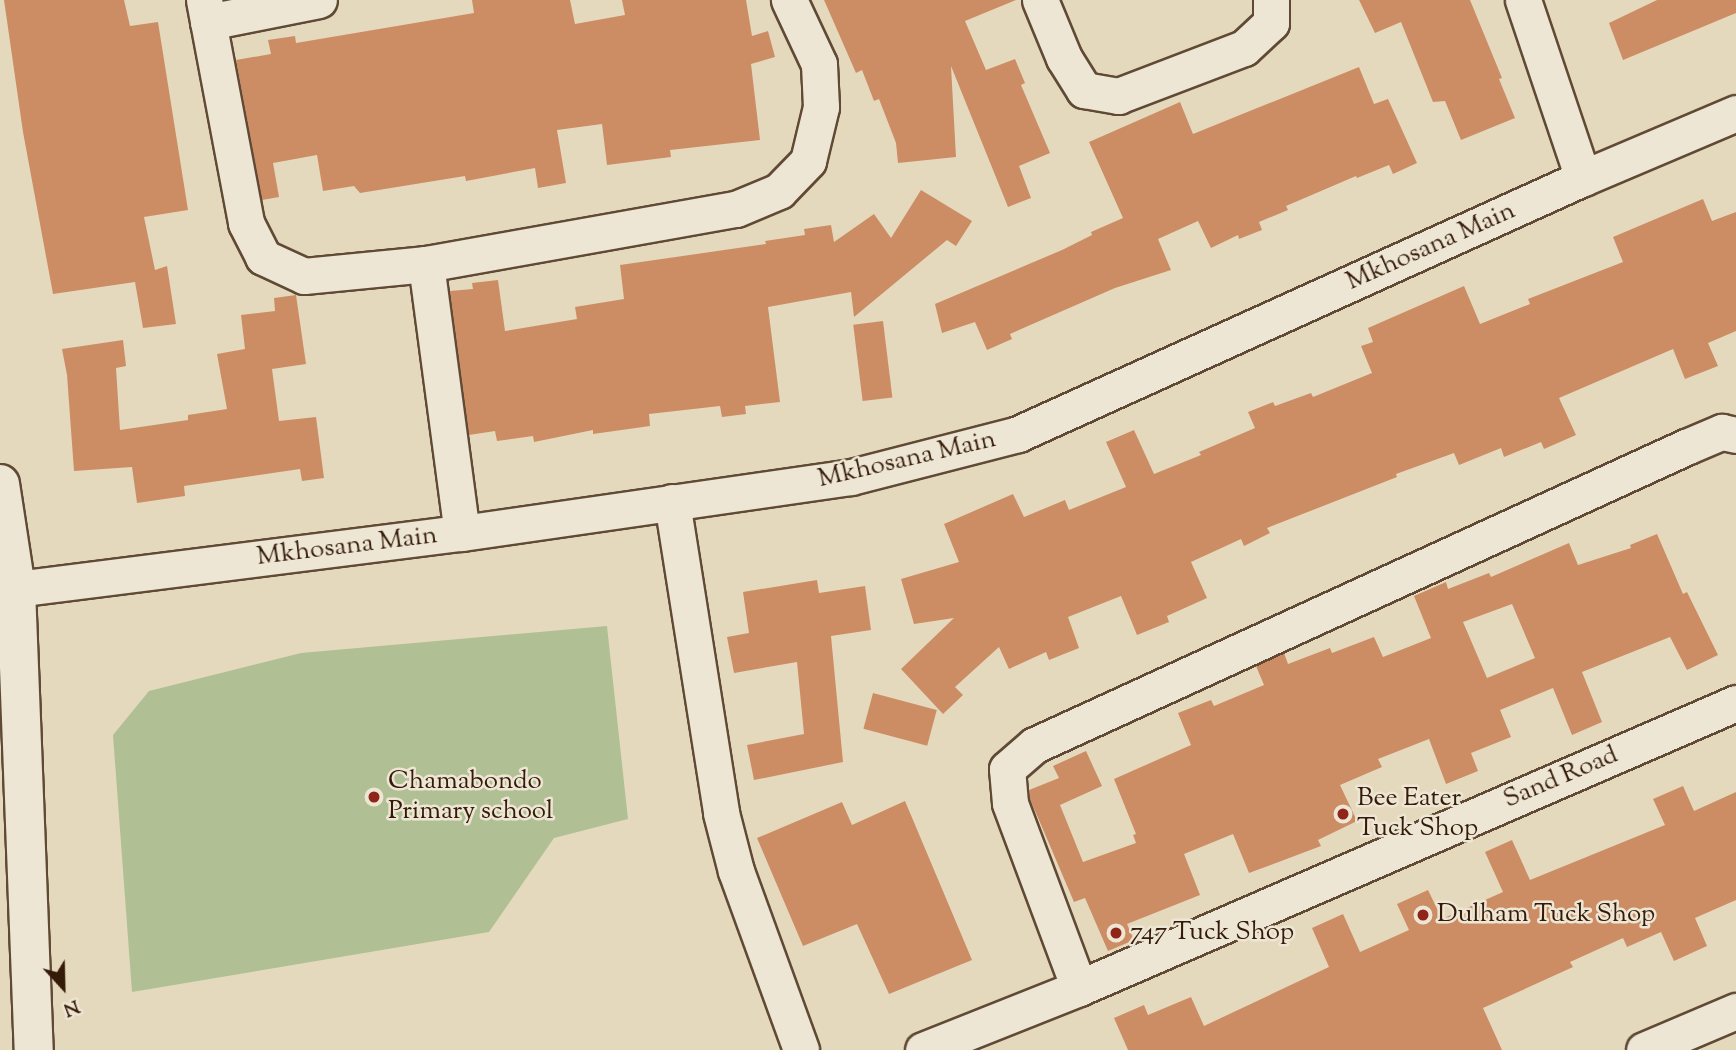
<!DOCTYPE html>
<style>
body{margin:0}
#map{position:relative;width:1736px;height:1050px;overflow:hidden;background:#e5d9bd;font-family:"Sorts Mill Goudy",serif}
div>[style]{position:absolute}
.green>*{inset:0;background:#b1c094}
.building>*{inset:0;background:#cc8d65;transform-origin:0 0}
.roads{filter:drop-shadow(2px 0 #604a35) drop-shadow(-2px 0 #604a35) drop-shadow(0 2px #604a35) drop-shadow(0 -2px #604a35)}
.minor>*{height:35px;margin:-17.5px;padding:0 17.5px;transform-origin:17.5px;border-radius:17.5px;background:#eee6d4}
.tertiary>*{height:38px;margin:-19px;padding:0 19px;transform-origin:19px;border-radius:19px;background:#eee6d4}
.dots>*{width:19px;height:19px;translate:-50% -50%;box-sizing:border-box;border:4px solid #eee6d4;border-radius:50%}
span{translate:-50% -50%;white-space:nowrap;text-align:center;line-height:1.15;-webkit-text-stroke:5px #eee6d4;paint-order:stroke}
.street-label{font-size:26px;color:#341a08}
.poi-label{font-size:26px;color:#341a08}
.left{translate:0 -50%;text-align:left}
.north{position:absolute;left:28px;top:952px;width:70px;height:70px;-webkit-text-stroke:5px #eee6d4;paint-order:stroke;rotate:158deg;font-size:19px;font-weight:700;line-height:28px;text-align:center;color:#341a08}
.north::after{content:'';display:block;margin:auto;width:24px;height:32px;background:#341a08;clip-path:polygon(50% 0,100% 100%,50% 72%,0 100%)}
</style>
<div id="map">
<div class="green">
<div style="clip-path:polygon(607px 626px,628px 819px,554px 838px,489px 932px,132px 992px,113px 735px,149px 691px,301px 653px)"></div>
</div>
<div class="building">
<div style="clip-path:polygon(4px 0,124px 0,130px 26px,158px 22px,188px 210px,144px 217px,155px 270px,167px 266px,176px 324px,143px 328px,135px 282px,53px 294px,23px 132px)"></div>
<div style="clip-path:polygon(472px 0,570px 0,575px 24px,625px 15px,622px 0,746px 0,752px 36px,768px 31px,775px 57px,751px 64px,760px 140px,670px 150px,671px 157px,607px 165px,602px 124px,557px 130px,566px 183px,538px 188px,535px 168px,466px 181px,465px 176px,360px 193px,354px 186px,323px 191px,317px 155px,273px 163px,279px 197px,262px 200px,236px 60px,271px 54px,268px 40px,295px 36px,296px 43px,474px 13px)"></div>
<div style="clip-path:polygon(824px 0,1016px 0,965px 21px,986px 70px,1015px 59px,1025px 83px,1021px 85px,1050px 153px,1019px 166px,1031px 198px,1008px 207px,951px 66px,956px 157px,898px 163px,896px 143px,879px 99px,874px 101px,862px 70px,856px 73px)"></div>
<div style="clip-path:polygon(1359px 0,1470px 0,1502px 78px,1499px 79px,1515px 118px,1461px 140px,1445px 101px,1433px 102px,1401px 22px,1375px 33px)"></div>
<div style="clip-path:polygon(1657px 0,1736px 0,1736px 13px,1623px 60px,1609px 23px)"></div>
<div style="clip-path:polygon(1359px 67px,1374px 104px,1388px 99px,1417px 163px,1393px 174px,1389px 165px,1357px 178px,1356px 176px,1286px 206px,1288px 210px,1259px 222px,1262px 230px,1239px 239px,1238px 235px,1211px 248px,1198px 221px,1158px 239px,1171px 270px,1115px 288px,1010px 334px,1012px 339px,987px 350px,975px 322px,942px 333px,935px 304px,1062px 250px,1092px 235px,1091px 232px,1123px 218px,1089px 142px,1180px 102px,1193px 134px)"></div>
<div style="clip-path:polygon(921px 190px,972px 221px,956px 246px,947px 240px,854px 317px,851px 292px,768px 307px,780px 402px,745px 406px,746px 414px,722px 417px,720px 406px,649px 414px,650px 426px,593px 434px,593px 430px,534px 442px,533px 436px,497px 441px,495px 431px,469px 435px,450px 291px,473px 289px,472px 283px,498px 280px,505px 331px,577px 319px,575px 307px,624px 299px,620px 265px,766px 244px,765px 241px,805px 235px,804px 229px,831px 225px,834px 242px,874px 214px,891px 238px)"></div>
<div style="clip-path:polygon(1703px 199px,1712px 221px,1736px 212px,1736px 331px,1708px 343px,1718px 366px,1685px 379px,1673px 349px,1559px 398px,1576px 435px,1544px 449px,1541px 442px,1504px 457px,1501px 448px,1459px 465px,1454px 453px,1396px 474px,1397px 477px,1267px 528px,1270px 533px,1244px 546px,1241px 539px,1191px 562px,1207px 598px,1167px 616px,1169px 622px,1137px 635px,1121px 596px,1068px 617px,1079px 648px,1049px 660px,1046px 652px,1009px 669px,999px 647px,955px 687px,963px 695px,943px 714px,901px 669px,954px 618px,914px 624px,901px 579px,959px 562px,944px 524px,1013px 494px,1024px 517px,1065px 500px,1069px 510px,1126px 487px,1106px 442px,1134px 430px,1154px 474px,1201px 455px,1199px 452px,1255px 428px,1248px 412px,1273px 402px,1275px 406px,1311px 393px,1313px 397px,1372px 373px,1361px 346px,1373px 342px,1368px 328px,1464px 286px,1480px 324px,1530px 304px,1528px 299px,1623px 262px,1613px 237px)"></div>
<div style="clip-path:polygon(296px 295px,306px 364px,272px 369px,279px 421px,316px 417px,324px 478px,302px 481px,300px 469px,184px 486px,185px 496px,137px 503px,132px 467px,74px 471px,67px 375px,62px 349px,123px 340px,126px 366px,116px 368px,120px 430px,188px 420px,188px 415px,227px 409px,217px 354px,245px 349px,241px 315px,275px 311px,274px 298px)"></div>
<div style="left:883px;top:321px;width:77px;height:30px;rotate:83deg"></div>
<div style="clip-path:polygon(evenodd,1657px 534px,1683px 594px,1687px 592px,1718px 655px,1687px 670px,1670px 637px,1582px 672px,1602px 722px,1572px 735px,1553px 688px,1500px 710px,1511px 737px,1471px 753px,1478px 771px,1446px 784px,1429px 739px,1378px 759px,1382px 767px,1340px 785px,1357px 821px,1318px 840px,1321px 846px,1249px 873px,1233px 834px,1184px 854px,1200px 895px,1127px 924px,1134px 940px,1108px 951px,1085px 898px,1074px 902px,1030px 799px,1029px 790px,1059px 778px,1053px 766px,1086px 751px,1102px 786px,1060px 805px,1083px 862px,1136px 843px,1133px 835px,1136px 834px,1114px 779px,1191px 745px,1178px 713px,1211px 700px,1214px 706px,1264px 685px,1256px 666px,1284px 653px,1288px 664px,1330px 648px,1332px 653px,1374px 637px,1383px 657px,1431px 638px,1414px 596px,1446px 582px,1448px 589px,1489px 573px,1491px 577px,1569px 543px,1578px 565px,1631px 548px,1630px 545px,1657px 534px,1512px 604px,1535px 658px,1487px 678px,1463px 622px,1512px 604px)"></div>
<div style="clip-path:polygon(817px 580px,819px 593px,865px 586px,871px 630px,831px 636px,843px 762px,754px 780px,747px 745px,804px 734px,797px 662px,734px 673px,727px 637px,749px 633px,743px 592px)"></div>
<div style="left:873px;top:693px;width:66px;height:37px;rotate:15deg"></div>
<div style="clip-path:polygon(1683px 786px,1694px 811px,1736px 792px,1736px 900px,1695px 918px,1707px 946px,1674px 961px,1661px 932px,1627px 947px,1623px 938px,1570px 962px,1573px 967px,1483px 1008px,1502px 1050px,1128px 1050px,1114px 1018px,1144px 1005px,1148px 1015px,1191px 997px,1204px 1026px,1329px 967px,1312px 928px,1343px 914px,1360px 952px,1409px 930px,1397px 904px,1428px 890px,1442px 919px,1503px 892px,1485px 852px,1512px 840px,1530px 880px,1665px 825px,1653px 799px)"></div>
<div style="clip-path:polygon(905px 801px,972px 960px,889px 994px,857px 924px,803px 946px,757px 838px,842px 802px,852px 825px)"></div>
</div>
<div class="roads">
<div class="minor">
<div style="left:204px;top:0;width:227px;rotate:79.3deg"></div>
<div style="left:246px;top:223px;width:38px;rotate:63deg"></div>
<div style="left:263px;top:257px;width:45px;rotate:24.9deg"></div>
<div style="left:304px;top:276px;width:123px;rotate:-5.6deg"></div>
<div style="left:426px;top:264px;width:315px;rotate:-10.1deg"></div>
<div style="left:736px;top:209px;width:47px;rotate:-22.7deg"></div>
<div style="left:779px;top:191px;width:42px;rotate:-46deg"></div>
<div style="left:808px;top:161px;width:56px;rotate:-76.5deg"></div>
<div style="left:821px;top:107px;width:43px;rotate:-92.7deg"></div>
<div style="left:819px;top:64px;width:71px;rotate:-115.1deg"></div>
<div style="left:1040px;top:0;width:63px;rotate:67.5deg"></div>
<div style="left:1064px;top:58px;width:38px;rotate:58deg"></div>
<div style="left:1084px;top:90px;width:35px;rotate:10deg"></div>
<div style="left:1118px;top:96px;width:135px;rotate:-20.9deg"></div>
<div style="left:1244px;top:48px;width:37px;rotate:-43deg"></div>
<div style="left:1271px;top:23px;width:23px;rotate:-90deg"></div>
<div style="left:1523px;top:0;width:188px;rotate:71.4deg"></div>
<div style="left:208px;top:22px;width:113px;rotate:-11.2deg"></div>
<div style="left:426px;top:264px;width:271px;rotate:82.4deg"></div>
<div style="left:672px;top:502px;width:315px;rotate:81deg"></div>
<div style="left:721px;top:813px;width:60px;rotate:75.5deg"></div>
<div style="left:736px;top:871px;width:190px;rotate:70deg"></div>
<div style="left:16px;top:589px;width:450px;rotate:-7.2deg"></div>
<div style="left:462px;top:533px;width:393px;rotate:-8.2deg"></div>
<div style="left:851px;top:477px;width:172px;rotate:-14.4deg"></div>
<div style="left:1018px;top:434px;width:620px;rotate:-24.38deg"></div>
<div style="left:1583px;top:178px;width:166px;rotate:-23deg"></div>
<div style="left:1079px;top:988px;width:197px;rotate:-110.5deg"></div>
<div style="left:1010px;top:803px;width:34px;rotate:-95deg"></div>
<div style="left:1007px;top:769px;width:37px;rotate:-41deg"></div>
<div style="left:1035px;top:745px;width:716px;rotate:-24.6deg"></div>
<div style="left:1686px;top:447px;width:39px;rotate:-23deg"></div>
<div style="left:1722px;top:432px;width:14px;rotate:12deg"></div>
<div style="left:923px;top:1050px;width:168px;rotate:-21.7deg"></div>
<div style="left:1079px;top:988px;width:716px;rotate:-23.45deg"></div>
<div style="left:1644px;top:1050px;width:100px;rotate:-23deg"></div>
</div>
<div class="tertiary">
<div style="left:0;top:484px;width:106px;rotate:81.3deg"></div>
<div style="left:16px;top:589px;width:461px;rotate:87.8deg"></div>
</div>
</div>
<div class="dots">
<div style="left:374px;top:797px;background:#8f2418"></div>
<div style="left:1343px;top:814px;background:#8f2418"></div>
<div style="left:1423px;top:915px;background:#8f2418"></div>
<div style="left:1116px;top:933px;background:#8f2418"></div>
</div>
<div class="street-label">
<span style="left:1431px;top:247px;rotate:-24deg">Mkhosana Main</span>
<span style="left:907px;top:460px;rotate:-13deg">Mkhosana Main</span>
<span style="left:347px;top:547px;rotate:-7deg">Mkhosana Main</span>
<span style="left:1561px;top:778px;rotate:-23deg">Sand Road</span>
</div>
<div class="poi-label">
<span class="left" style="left:388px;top:797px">Chamabondo<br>Primary school</span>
<span class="left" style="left:1357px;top:814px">Bee Eater<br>Tuck Shop</span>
<span class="left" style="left:1437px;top:915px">Dulham Tuck Shop</span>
<span class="left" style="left:1130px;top:933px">747 Tuck Shop</span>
</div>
<div class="north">N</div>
</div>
